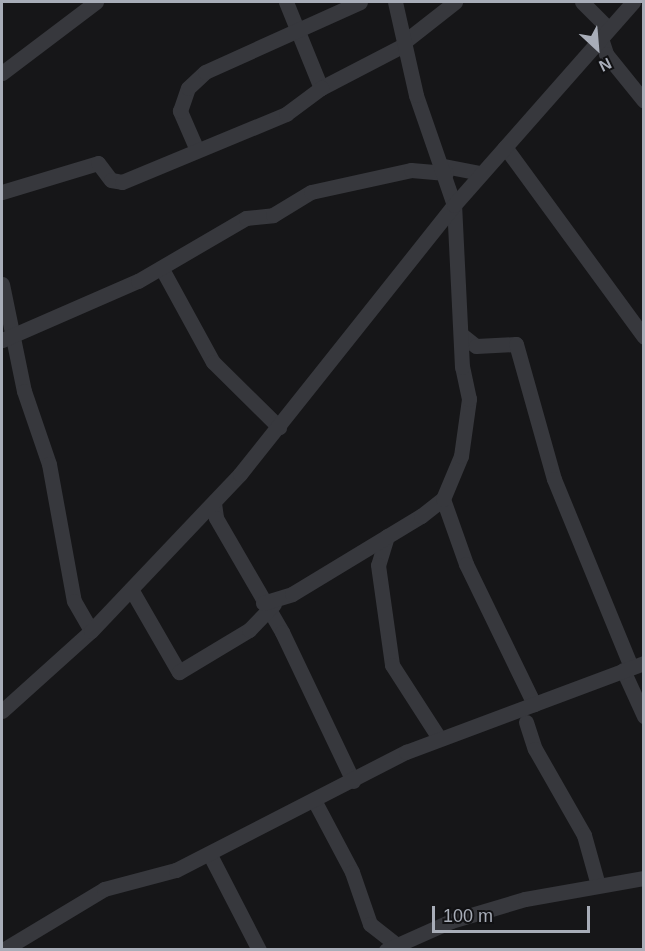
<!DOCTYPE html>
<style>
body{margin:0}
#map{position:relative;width:645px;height:951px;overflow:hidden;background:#161618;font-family:Arial,sans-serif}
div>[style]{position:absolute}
.minor>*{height:15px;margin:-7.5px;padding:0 7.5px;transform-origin:7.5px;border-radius:7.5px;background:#37383d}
span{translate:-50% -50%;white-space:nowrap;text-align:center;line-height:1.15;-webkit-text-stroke:6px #111113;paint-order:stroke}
.frame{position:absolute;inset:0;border:3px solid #a8adb8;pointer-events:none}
.north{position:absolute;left:567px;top:18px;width:60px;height:60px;-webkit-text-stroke:4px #111113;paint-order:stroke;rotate:154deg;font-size:16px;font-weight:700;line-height:24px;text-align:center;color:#a8adb8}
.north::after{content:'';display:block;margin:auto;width:21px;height:27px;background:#a8adb8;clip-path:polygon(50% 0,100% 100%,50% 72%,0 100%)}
.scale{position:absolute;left:432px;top:906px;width:158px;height:27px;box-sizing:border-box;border:3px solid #a8adb8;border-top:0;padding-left:8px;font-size:18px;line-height:21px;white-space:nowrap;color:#a8adb8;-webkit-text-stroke:4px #111113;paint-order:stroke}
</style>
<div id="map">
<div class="minor">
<div style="left:286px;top:2px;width:93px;rotate:67.9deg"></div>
<div style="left:321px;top:88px;width:93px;rotate:-27.4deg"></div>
<div style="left:582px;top:2px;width:35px;rotate:45deg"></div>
<div style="left:600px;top:35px;width:20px;rotate:72deg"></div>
<div style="left:606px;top:54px;width:60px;rotate:51deg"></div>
<div style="left:404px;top:42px;width:65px;rotate:-38.1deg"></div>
<div style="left:2px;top:73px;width:118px;rotate:-37.1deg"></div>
<div style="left:505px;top:147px;width:235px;rotate:53.8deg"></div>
<div style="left:197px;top:150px;width:43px;rotate:-113.6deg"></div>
<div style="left:180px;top:111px;width:24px;rotate:-71deg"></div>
<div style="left:188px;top:88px;width:23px;rotate:-43deg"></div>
<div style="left:205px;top:72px;width:170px;rotate:-24.3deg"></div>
<div style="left:444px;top:166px;width:38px;rotate:11deg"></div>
<div style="left:2px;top:192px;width:100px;rotate:-16.8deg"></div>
<div style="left:98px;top:163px;width:21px;rotate:53deg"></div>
<div style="left:111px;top:180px;width:11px;rotate:10deg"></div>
<div style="left:122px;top:182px;width:178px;rotate:-22.5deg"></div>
<div style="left:286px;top:114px;width:44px;rotate:-36.6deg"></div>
<div style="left:162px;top:269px;width:106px;rotate:61.3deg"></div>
<div style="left:213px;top:362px;width:93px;rotate:44.6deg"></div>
<div style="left:2px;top:284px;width:109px;rotate:78.4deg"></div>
<div style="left:24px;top:391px;width:77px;rotate:71.1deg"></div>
<div style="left:49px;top:464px;width:139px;rotate:79.7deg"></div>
<div style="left:74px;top:601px;width:34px;rotate:60deg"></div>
<div style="left:463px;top:336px;width:16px;rotate:38deg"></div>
<div style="left:476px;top:346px;width:40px;rotate:-2.9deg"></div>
<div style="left:516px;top:344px;width:140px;rotate:74.3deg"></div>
<div style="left:554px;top:479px;width:203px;rotate:67.7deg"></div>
<div style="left:2px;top:340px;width:148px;rotate:-23.5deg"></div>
<div style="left:138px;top:281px;width:125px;rotate:-30.3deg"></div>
<div style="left:246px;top:218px;width:27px;rotate:-6deg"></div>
<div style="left:273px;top:215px;width:44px;rotate:-31.2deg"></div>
<div style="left:311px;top:192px;width:102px;rotate:-12.4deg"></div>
<div style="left:411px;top:170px;width:35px;rotate:5deg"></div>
<div style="left:443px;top:499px;width:69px;rotate:70.5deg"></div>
<div style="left:466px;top:564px;width:156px;rotate:64.1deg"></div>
<div style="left:214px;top:503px;width:15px;rotate:82deg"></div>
<div style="left:216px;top:518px;width:132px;rotate:59.9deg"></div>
<div style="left:282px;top:632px;width:165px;rotate:64.5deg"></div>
<div style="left:387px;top:536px;width:30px;rotate:107deg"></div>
<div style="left:378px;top:565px;width:101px;rotate:82deg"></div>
<div style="left:392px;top:665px;width:87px;rotate:57.2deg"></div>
<div style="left:131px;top:589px;width:96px;rotate:60deg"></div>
<div style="left:179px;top:672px;width:82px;rotate:-31deg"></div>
<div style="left:249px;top:630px;width:36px;rotate:-46deg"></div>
<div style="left:263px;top:603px;width:30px;rotate:-17deg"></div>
<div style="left:292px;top:594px;width:151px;rotate:-31.2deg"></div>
<div style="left:421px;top:516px;width:28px;rotate:-38deg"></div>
<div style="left:443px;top:499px;width:47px;rotate:-67.3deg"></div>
<div style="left:461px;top:456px;width:58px;rotate:-82deg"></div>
<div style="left:469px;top:399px;width:33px;rotate:-102deg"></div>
<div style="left:462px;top:367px;width:162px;rotate:-92.8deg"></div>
<div style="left:454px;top:205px;width:116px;rotate:-109.1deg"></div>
<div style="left:416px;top:95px;width:95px;rotate:-102.7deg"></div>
<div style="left:623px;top:670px;width:51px;rotate:65.5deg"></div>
<div style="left:2px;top:711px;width:120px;rotate:-42deg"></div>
<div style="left:91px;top:631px;width:216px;rotate:-46.5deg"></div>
<div style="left:240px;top:474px;width:344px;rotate:-51.5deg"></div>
<div style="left:454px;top:205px;width:271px;rotate:-48.6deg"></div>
<div style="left:526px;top:722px;width:28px;rotate:72deg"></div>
<div style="left:535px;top:749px;width:99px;rotate:60.3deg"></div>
<div style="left:584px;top:835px;width:52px;rotate:74.4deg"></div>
<div style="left:315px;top:802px;width:79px;rotate:62.1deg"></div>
<div style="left:352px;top:872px;width:55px;rotate:70.9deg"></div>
<div style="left:370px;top:924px;width:33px;rotate:38deg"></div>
<div style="left:210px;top:855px;width:107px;rotate:62.7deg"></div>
<div style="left:3px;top:950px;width:118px;rotate:-31.1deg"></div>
<div style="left:104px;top:889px;width:74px;rotate:-14.8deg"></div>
<div style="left:176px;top:870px;width:259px;rotate:-27.2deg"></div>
<div style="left:406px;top:752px;width:254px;rotate:-20.5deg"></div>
<div style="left:386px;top:950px;width:71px;rotate:-24deg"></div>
<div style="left:451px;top:921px;width:77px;rotate:-16.6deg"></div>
<div style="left:525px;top:899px;width:121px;rotate:-10deg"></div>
</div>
<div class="frame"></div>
<div class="north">N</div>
<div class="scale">100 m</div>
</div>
